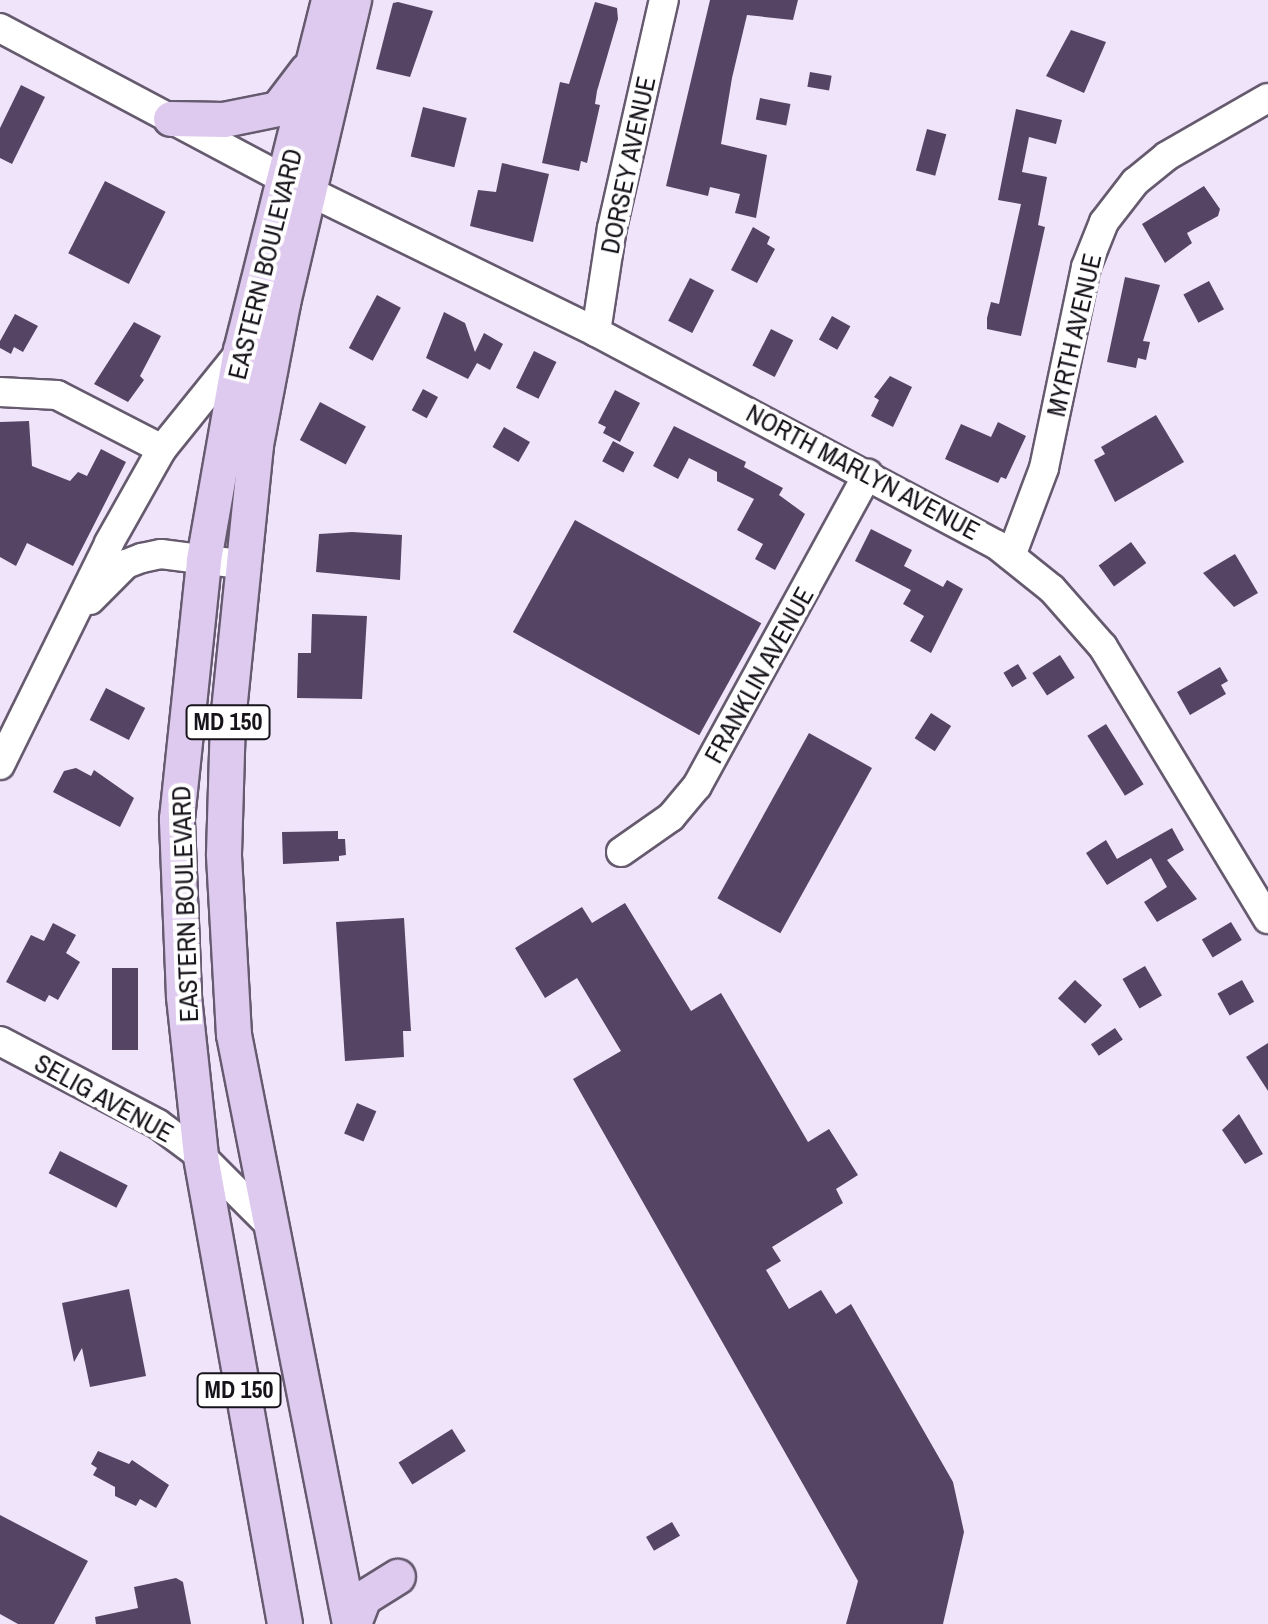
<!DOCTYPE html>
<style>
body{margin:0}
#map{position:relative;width:1268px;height:1624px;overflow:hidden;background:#f0e4fb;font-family:"Archivo Narrow",sans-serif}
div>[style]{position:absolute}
.building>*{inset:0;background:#564464;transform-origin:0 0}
.roads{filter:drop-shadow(2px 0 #655a6e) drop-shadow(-2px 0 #655a6e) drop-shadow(0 2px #655a6e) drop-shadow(0 -2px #655a6e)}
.minor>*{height:28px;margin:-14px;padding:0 14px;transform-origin:14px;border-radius:14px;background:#fff}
.major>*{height:34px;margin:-17px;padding:0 17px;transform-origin:17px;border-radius:17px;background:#dfcaef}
span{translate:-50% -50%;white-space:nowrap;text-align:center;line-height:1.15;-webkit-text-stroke:8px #fff;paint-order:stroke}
.shield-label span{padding:2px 6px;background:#fff;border:2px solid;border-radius:6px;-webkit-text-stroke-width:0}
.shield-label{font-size:24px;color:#17131a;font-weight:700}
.street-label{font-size:26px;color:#17131a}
</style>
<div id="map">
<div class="building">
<div style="clip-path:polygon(710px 0,798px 0,793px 20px,747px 15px,732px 78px,721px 144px,767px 155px,756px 218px,735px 213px,740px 194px,710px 187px,708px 196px,666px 186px)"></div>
<div style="clip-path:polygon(398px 2px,433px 11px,410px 77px,376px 69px,393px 3px)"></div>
<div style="clip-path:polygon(595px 2px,617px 8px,618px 19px,597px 91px,595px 104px,600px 105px,587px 163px,581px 161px,579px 171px,542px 163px,560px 82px,569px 84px)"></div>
<div style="clip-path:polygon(1071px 30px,1106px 42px,1084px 93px,1046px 76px)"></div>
<div style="left:810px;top:72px;width:22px;height:15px;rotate:10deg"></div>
<div style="clip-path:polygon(21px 85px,45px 97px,12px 164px,0 158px,0 128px)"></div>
<div style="left:760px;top:98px;width:31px;height:22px;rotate:11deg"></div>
<div style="left:423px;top:107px;width:45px;height:51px;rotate:14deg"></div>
<div style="clip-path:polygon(1016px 109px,1062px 120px,1056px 144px,1029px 137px,1022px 172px,1047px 177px,1038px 225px,1045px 227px,1021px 336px,987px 329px,987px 318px,991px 302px,999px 304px,1021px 204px,998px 200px)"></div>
<div style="left:927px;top:129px;width:20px;height:43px;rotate:15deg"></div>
<div style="clip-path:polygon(502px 163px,549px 174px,533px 242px,470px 226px,478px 190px,496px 192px)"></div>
<div style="left:105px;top:181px;width:68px;height:81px;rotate:27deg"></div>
<div style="clip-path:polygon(1204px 186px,1220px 209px,1218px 216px,1187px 233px,1192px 243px,1165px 263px,1142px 224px)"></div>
<div style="clip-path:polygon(753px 227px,770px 237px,767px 244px,775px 249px,757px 283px,731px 270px)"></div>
<div style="clip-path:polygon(1125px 277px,1160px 285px,1143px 341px,1150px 342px,1146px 360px,1138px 358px,1136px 368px,1107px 362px)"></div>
<div style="left:690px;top:278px;width:27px;height:48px;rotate:27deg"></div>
<div style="left:1209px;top:281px;width:32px;height:29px;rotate:62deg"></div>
<div style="left:377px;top:295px;width:27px;height:60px;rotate:28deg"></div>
<div style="clip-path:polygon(444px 312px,465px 323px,475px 352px,484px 333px,503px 344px,490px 370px,477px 363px,468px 379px,426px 358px)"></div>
<div style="clip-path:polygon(15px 314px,38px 326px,23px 352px,14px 347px,11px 354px,0 348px,0 341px)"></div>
<div style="left:832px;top:316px;width:21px;height:27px;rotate:29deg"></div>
<div style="clip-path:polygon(134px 322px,161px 336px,140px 376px,144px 380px,128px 402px,94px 384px)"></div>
<div style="left:771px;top:329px;width:25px;height:41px;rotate:27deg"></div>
<div style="left:534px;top:351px;width:25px;height:41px;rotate:26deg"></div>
<div style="clip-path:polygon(890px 376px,912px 387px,893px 427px,871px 416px,879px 400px,874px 397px)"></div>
<div style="left:423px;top:389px;width:17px;height:24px;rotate:28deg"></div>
<div style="clip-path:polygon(615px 390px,640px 403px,620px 442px,603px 433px,606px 427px,598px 423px)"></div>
<div style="left:320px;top:402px;width:52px;height:43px;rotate:28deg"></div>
<div style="clip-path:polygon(1156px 415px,1184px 462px,1115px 502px,1094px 460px,1105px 454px,1101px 447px)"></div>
<div style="clip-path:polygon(29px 421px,32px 466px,70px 481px,78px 472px,87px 476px,101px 449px,126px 462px,73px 566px,27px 543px,16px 566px,0 557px,0 422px)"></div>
<div style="clip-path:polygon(998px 422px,1026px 436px,1006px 479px,1001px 477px,998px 483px,945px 459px,961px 424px,991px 437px)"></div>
<div style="clip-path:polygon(674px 426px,746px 462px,744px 467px,783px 488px,779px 495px,805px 514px,775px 570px,755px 559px,763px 544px,737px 530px,754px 499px,717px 481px,717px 472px,689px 458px,678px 479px,653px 466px)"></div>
<div style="left:504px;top:427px;width:30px;height:23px;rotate:30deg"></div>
<div style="left:613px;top:441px;width:24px;height:23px;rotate:28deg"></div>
<div style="left:575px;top:520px;width:213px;height:128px;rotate:29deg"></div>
<div style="clip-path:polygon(871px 529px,912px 550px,904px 566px,943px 587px,947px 580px,963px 589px,931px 653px,910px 641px,924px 616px,903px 604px,911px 590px,855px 561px)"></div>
<div style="clip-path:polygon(352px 532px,402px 535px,400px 580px,316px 572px,319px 534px)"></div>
<div style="left:1131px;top:542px;width:26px;height:40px;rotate:54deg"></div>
<div style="clip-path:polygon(1235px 554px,1258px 593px,1234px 607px,1203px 573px)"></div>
<div style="clip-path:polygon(312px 614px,367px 616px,362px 699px,297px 698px,298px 653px,311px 653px)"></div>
<div style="left:1060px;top:655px;width:27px;height:33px;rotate:57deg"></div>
<div style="left:1018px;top:664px;width:17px;height:17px;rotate:59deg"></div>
<div style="clip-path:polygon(1220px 667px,1228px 681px,1221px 685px,1226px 694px,1190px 715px,1177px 692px)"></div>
<div style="left:106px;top:688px;width:44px;height:36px;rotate:27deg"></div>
<div style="left:931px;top:713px;width:24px;height:30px;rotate:33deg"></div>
<div style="left:1106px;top:724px;width:71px;height:22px;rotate:58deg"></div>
<div style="left:809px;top:733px;width:72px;height:189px;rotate:29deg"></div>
<div style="clip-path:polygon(76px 768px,91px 776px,94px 770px,134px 798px,120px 827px,53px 792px,64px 771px)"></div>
<div style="clip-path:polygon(1172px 828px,1184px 850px,1167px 860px,1197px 899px,1157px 922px,1144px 902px,1167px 887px,1151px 858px,1107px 885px,1086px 853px,1106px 840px,1117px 859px)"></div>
<div style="clip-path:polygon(338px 831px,338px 839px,345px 839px,346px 855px,339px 856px,339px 861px,283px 864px,282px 832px)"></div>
<div style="clip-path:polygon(625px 903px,691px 1011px,721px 993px,808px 1142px,829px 1129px,858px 1175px,836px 1189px,843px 1203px,772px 1247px,781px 1261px,766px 1270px,789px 1309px,821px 1290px,836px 1314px,851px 1304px,953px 1482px,964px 1532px,943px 1624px,846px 1624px,858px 1581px,573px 1079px,621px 1051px,577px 978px,545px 998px,515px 948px,582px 907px,592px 923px)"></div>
<div style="clip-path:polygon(404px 918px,411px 1031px,403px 1031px,404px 1057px,345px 1061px,336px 922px)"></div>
<div style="left:1231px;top:922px;width:21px;height:34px;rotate:59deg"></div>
<div style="clip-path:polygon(53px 923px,76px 935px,66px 953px,80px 962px,58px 1000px,49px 995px,45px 1002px,6px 982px,31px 935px,44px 941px)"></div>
<div style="left:1145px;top:966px;width:34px;height:26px;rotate:60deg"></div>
<div style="left:112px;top:968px;width:26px;height:82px"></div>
<div style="left:1075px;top:980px;width:37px;height:25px;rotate:43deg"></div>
<div style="left:1242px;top:980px;width:25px;height:28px;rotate:61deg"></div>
<div style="left:1115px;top:1028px;width:14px;height:29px;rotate:56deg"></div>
<div style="clip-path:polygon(1268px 1043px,1268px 1091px,1246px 1057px)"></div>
<div style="left:357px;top:1103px;width:21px;height:33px;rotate:23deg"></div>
<div style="clip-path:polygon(1239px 1114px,1263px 1154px,1245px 1164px,1222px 1130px)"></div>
<div style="left:60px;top:1151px;width:76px;height:25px;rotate:27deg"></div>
<div style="clip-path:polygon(129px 1289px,146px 1376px,90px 1387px,82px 1348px,74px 1362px,62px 1303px)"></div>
<div style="left:452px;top:1429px;width:26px;height:63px;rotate:58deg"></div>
<div style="clip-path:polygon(98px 1451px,129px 1464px,132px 1460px,169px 1485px,156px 1508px,140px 1499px,136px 1506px,115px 1496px,115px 1487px,93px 1475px,97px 1468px,91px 1464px)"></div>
<div style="clip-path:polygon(0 1515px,88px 1561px,54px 1624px,18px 1624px,0 1614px)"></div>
<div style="left:672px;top:1522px;width:16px;height:30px;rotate:60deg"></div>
<div style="clip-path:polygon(176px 1578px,183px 1582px,191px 1624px,96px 1624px,95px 1617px,138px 1608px,134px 1587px)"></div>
</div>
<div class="roads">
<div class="minor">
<div style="left:0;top:28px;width:324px;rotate:28deg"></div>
<div style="left:286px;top:180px;width:345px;rotate:26.1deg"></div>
<div style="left:596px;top:332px;width:454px;rotate:28deg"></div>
<div style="left:997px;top:545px;width:70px;rotate:38.7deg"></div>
<div style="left:1052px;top:589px;width:77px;rotate:48.7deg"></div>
<div style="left:1103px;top:647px;width:318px;rotate:58.8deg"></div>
<div style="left:596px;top:332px;width:105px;rotate:-81.3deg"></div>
<div style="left:612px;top:228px;width:234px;rotate:-77.2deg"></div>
<div style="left:0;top:392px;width:57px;rotate:3deg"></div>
<div style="left:57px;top:395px;width:118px;rotate:27.2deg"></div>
<div style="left:1011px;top:556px;width:94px;rotate:-69.4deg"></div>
<div style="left:1044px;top:468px;width:205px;rotate:-78.2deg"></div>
<div style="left:1086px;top:267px;width:48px;rotate:-68.2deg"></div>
<div style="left:1104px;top:222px;width:51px;rotate:-52.2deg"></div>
<div style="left:1135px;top:182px;width:41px;rotate:-39.1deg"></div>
<div style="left:1167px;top:156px;width:116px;rotate:-29.9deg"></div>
<div style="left:90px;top:600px;width:51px;rotate:-45deg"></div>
<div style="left:126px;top:564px;width:17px;rotate:-21deg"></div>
<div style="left:142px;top:558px;width:19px;rotate:-12deg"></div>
<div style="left:161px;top:554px;width:80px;rotate:7.2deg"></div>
<div style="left:0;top:765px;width:247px;rotate:-63.8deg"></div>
<div style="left:109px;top:543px;width:108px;rotate:-60.6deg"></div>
<div style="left:162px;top:449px;width:126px;rotate:-51.1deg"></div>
<div style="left:621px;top:852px;width:61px;rotate:-35deg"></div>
<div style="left:671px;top:817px;width:40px;rotate:-50deg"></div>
<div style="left:697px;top:786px;width:356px;rotate:-61.3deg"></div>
<div style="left:0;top:1041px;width:178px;rotate:27.7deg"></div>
<div style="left:158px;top:1124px;width:54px;rotate:36.7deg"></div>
<div style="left:201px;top:1156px;width:100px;rotate:45deg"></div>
</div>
<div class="major">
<div style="left:171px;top:119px;width:53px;rotate:1.1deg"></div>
<div style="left:224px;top:120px;width:55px;rotate:-11.5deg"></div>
<div style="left:278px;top:109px;width:48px;rotate:-52.7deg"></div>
<div style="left:285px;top:1624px;width:475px;rotate:-100.2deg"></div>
<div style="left:201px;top:1156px;width:161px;rotate:-96.1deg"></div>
<div style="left:184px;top:996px;width:177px;rotate:-92.3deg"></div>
<div style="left:177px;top:819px;width:260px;rotate:-84deg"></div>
<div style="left:204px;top:560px;width:212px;rotate:-80deg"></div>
<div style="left:241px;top:351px;width:362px;rotate:-75.9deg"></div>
<div style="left:350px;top:1624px;width:600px;rotate:-101.14deg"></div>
<div style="left:234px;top:1035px;width:181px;rotate:-93.2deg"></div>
<div style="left:224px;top:854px;width:133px;rotate:-88.3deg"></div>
<div style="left:228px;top:721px;width:277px;rotate:-84.2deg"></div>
<div style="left:256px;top:445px;width:145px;rotate:-79.2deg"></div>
<div style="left:283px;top:303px;width:311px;rotate:-76.8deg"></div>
<div style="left:354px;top:1624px;width:28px;rotate:-69deg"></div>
<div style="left:364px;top:1598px;width:40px;rotate:-32deg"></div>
</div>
</div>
<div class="shield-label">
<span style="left:228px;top:722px">MD 150</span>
<span style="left:239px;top:1390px">MD 150</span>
</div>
<div class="street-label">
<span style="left:628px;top:165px;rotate:-78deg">DORSEY AVENUE</span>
<span style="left:265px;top:264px;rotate:-76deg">EASTERN BOULEVARD</span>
<span style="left:1074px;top:335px;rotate:-77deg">MYRTH AVENUE</span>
<span style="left:863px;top:472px;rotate:28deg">NORTH MARLYN AVENUE</span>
<span style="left:759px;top:675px;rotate:-61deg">FRANKLIN AVENUE</span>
<span style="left:185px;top:904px;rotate:-92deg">EASTERN BOULEVARD</span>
<span style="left:104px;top:1098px;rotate:29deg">SELIG AVENUE</span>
</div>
</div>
